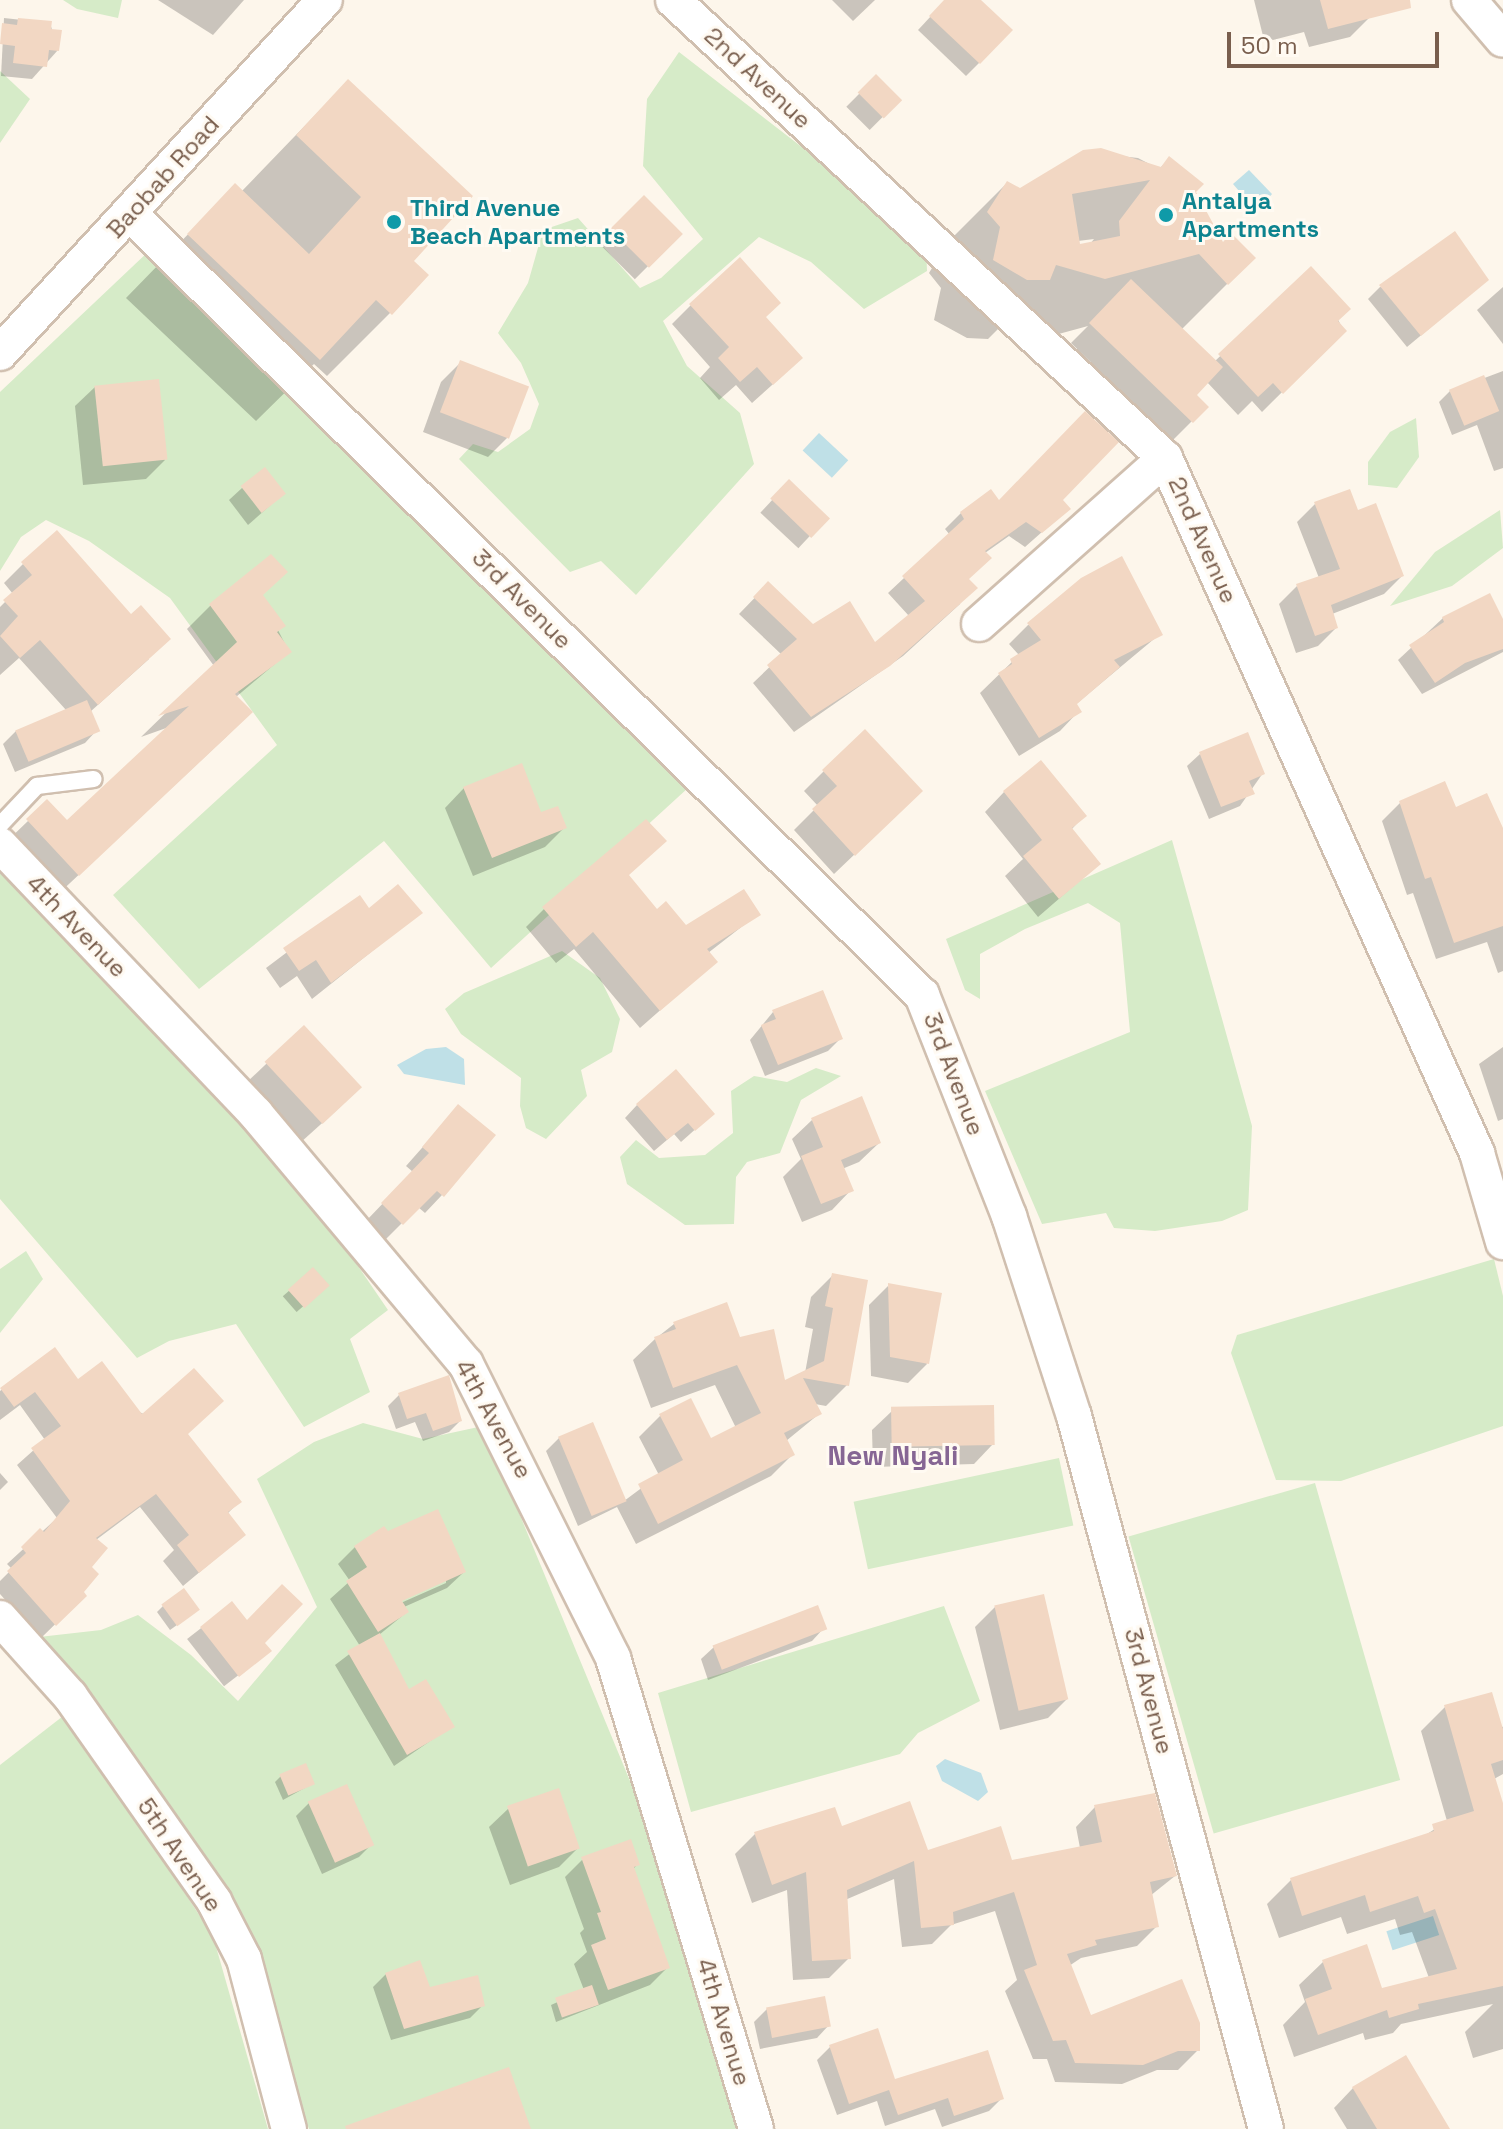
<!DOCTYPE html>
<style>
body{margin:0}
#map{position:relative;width:1503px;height:2129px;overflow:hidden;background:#fdf6eb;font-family:"Space Grotesk",sans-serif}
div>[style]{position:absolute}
.green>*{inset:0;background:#d6ebc8;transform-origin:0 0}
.water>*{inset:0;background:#bfe0e7;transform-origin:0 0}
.shadow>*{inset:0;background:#0003;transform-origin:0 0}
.building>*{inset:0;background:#f2d7c3;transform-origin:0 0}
.roads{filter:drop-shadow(2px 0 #d0bfaf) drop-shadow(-2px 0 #d0bfaf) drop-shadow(0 2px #d0bfaf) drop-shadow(0 -2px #d0bfaf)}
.service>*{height:16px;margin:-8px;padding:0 8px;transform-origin:8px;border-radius:8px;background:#fff}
.minor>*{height:34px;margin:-17px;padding:0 17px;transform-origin:17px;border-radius:17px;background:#fff}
.dots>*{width:22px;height:22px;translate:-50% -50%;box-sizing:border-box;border:4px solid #fffaf2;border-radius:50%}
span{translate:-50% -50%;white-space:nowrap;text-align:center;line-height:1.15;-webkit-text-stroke:6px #fffaf2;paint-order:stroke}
.street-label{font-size:24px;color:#795e4d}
.culture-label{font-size:24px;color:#0d838f;font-weight:700}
.left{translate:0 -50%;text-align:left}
.quarter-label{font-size:28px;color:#866694;font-weight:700}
.scale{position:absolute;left:1227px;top:32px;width:212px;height:36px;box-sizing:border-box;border:4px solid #795e4d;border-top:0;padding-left:10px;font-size:24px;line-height:28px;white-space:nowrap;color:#795e4d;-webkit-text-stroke:6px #fffaf2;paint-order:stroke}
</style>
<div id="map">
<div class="green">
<div style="clip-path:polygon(63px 0,122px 0,118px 18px,77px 9px)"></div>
<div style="clip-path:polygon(679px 52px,926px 243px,927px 271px,864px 309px,811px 262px,759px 237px,663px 321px,687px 366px,740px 413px,754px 464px,636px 595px,601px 561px,570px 572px,459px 459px,473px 444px,498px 452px,530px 429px,539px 404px,521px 363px,498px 333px,528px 283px,543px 230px,578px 218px,640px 288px,661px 278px,703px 239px,643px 166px,647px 99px)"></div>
<div style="clip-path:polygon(0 71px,30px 99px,0 143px)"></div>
<div style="clip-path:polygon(150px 250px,688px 788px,491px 968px,384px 841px,199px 989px,113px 895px,277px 745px,170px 598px,89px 541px,46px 520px,21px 537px,0 571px,0 392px)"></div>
<div style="clip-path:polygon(1416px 418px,1419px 457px,1397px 488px,1368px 485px,1368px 462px,1390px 432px)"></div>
<div style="clip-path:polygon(1500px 510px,1503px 548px,1452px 586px,1390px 606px,1435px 552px)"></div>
<div style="clip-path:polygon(1172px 840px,1252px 1126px,1248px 1210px,1222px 1221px,1155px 1231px,1114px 1228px,1106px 1213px,1042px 1224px,985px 1091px,1130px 1032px,1120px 923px,1088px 903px,1025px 929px,980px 954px,980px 999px,965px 990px,946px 939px)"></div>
<div style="clip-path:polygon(0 868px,64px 930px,319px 1209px,388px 1310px,350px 1339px,370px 1392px,304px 1427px,236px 1324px,169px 1341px,137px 1358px,0 1199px)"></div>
<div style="clip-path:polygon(562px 951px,600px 978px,620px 1019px,612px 1052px,581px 1070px,587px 1096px,546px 1139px,526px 1128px,520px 1106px,521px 1078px,461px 1034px,445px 1009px,464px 993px)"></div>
<div style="clip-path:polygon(816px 1068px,841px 1076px,801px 1100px,780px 1153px,747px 1162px,736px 1177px,734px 1224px,685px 1225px,627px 1184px,620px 1157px,636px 1140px,659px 1158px,705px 1155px,733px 1133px,731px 1091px,754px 1076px,787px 1082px)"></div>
<div style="clip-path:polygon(26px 1251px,43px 1279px,0 1333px,0 1269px)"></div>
<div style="clip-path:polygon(1494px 1259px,1503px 1296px,1503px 1426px,1341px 1481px,1276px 1480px,1231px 1353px,1237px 1335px)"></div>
<div style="clip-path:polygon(363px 1423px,423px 1439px,483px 1426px,647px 1822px,738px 2129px,309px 2129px,225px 1890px,39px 1637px,101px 1630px,138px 1615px,191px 1655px,238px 1701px,317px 1607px,257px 1479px,314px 1442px)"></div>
<div style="left:1059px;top:1458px;width:69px;height:210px;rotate:78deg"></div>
<div style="left:1315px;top:1483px;width:309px;height:194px;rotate:74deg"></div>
<div style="clip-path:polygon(944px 1606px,980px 1701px,918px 1733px,900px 1754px,691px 1812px,658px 1693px)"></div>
<div style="clip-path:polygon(67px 1713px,213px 1936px,268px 2129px,0 2129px,0 1765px)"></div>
</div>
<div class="water">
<div style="clip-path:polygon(1249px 170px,1272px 194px,1257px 212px,1233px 184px)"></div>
<div style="left:819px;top:433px;width:40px;height:24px;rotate:43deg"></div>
<div style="clip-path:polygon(446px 1047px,464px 1059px,465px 1085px,404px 1074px,397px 1065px,426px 1049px)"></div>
<div style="clip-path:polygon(945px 1759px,981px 1773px,988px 1792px,978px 1801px,942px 1781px,936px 1766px)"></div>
<div style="left:1433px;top:1916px;width:20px;height:49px;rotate:72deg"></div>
</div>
<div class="shadow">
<div style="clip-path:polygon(158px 0,244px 0,213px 35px)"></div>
<div style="clip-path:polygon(832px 0,875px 0,853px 21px)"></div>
<div style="clip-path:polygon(946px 0,978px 0,979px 63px,966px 76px,918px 30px)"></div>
<div style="clip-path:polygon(1254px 0,1377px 0,1370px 17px,1350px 37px,1309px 47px,1304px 32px,1273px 40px,1263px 36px)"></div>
<div style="clip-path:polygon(4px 18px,50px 23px,58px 50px,32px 79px,1px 76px)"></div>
<div style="left:876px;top:77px;width:33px;height:42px;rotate:45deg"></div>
<div style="clip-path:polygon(348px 81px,411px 261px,390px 313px,327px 376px,314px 364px,256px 421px,126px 298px,235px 186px,241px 192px)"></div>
<div style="clip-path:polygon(evenodd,1084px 152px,1138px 158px,1159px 169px,1169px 159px,1222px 245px,1253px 258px,1181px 330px,1214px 362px,1311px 269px,1344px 331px,1262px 412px,1252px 401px,1238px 415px,1206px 381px,1194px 395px,1206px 407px,1172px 441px,1071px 343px,1088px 326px,1044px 338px,1002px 325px,988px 339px,967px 338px,934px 320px,941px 288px,929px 273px,947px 243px,1007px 183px,1020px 191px,1084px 152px,1094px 239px,1090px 244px,1078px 246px,1078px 241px,1094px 239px)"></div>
<div style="left:644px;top:198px;width:51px;height:64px;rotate:45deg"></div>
<div style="clip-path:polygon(1380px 287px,1473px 292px,1407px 347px,1368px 299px)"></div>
<div style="clip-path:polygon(1503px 287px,1503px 344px,1477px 310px)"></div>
<div style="clip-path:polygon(691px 305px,764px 318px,781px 377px,752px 403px,736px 385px,719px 400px,700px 378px,710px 367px,672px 324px)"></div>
<div style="clip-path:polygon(461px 362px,527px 387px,508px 437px,488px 457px,423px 432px,441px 382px)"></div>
<div style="clip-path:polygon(1503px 371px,1503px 468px,1494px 471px,1477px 425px,1452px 435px,1439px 402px,1450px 391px)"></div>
<div style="clip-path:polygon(95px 387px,165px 460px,146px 479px,83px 485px,75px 406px)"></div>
<div style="left:789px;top:482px;width:52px;height:42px;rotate:43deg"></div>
<div style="clip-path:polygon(242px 488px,283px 494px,248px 525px,229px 500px)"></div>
<div style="clip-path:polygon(1060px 500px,1068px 509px,1025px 547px,1009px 536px,985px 553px,967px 579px,960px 604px,903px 656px,794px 732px,753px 683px,782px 655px,739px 614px,768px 584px,812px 626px,874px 645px,909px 616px,888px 593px,950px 535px,945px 529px,961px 513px,998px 503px)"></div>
<div style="clip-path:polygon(1315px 504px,1357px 512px,1402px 576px,1384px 594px,1332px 614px,1336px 628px,1318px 646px,1296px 653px,1279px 604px,1297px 586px,1319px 578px,1297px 522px)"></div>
<div style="clip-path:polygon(23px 564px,131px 616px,149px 659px,90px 712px,97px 730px,85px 743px,15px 772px,3px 744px,16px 731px,66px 710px,19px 658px,0 675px,0 607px,13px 594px,4px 583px)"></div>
<div style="clip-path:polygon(261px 596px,289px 652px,236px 697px,227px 736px,54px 898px,4px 844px,28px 821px,67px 823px,169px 727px,141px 737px,214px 666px,187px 629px,211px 605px)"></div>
<div style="clip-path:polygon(1443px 618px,1503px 624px,1503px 652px,1422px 694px,1398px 660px)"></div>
<div style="clip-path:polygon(1028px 625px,1160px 634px,1075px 705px,1079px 711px,1060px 731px,1019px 756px,980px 693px,1019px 655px,1009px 644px)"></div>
<div style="clip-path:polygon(1200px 754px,1263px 773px,1240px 806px,1209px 819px,1187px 766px)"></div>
<div style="clip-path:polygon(824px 771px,901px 810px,834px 874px,794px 830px,818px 806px,804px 791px)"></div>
<div style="clip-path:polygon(464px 788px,540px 815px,564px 828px,545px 847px,473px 876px,445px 808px)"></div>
<div style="clip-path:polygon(1004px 792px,1084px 816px,1071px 830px,1099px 864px,1038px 917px,1005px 876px,1023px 859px,985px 812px)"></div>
<div style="clip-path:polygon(1400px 803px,1455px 809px,1503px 833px,1503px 971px,1498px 973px,1487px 942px,1436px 959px,1413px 893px,1407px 895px,1382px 821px)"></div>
<div style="clip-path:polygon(627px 876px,657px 912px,686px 927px,758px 914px,708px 953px,715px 962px,640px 1028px,574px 949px,556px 963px,526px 927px,544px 909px)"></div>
<div style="clip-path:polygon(359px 898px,369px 911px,420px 913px,312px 999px,297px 976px,280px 988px,266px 968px)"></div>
<div style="clip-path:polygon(822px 992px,841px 1038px,828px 1051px,765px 1076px,750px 1040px,773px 1012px)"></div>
<div style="clip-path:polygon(304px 1028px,340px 1107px,300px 1143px,246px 1083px)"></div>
<div style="clip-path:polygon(1503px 1047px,1503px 1119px,1498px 1121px,1479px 1064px)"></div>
<div style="clip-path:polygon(637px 1105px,699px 1126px,681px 1142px,674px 1134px,654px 1151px,625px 1118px)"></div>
<div style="clip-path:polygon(459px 1106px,442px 1195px,425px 1213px,418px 1207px,384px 1241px,365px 1222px,413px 1172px,406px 1166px)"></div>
<div style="clip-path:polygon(812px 1120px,879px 1143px,859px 1162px,842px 1169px,851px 1190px,832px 1210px,802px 1222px,783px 1177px,801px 1159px,792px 1139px)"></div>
<div style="left:313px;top:1270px;width:21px;height:40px;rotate:49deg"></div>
<div style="clip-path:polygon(832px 1276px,847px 1385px,826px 1406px,815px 1404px,819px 1414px,786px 1441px,793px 1454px,771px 1476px,636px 1544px,617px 1507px,578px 1526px,546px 1451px,559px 1438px,624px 1501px,659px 1475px,639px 1437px,661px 1415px,710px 1441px,736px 1428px,715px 1385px,651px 1408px,633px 1360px,655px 1339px,674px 1324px,738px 1339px,784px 1383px,805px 1373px,813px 1329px,805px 1327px,811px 1297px)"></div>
<div style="clip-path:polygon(888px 1286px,927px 1364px,908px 1383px,871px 1376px,869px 1305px)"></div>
<div style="clip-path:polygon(54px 1350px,77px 1381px,186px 1435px,239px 1502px,227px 1514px,244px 1535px,183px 1586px,163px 1561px,174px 1550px,140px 1507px,96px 1540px,81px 1592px,84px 1596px,40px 1639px,0 1594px,0 1581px,12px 1569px,7px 1564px,57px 1518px,17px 1465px,45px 1440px,20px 1405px,0 1420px,0 1391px)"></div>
<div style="clip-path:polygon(399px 1395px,460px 1421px,449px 1432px,423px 1441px,415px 1422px,396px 1429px,388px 1406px)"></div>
<div style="clip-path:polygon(892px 1411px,993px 1444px,974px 1464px,873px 1467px,872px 1430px)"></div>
<div style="clip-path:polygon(0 1473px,8px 1482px,0 1490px)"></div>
<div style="clip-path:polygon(evenodd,355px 1547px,464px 1572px,447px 1588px,404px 1607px,407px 1612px,379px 1635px,408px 1692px,452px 1726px,394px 1766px,335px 1665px,360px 1646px,330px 1599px,350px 1581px,338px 1564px,355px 1547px,446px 1579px,446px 1583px,394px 1606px,392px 1603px,446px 1579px)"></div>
<div style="left:232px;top:1604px;width:60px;height:57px;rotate:52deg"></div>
<div style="clip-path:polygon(163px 1606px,191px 1615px,170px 1630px,157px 1612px)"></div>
<div style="clip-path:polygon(995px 1607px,1067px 1699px,1048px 1718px,1000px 1730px,975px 1627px)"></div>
<div style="clip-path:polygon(824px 1628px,812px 1641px,708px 1680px,701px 1659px,714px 1647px)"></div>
<div style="clip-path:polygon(1445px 1707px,1503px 1727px,1503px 1774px,1494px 1779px,1503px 1810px,1503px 2049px,1473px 2058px,1465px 2032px,1493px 2004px,1401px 2024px,1393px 2033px,1365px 2040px,1363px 2033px,1294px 2057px,1283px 2025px,1305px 2002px,1299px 1985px,1323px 1962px,1381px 1990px,1429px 1978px,1412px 1932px,1400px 1935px,1395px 1919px,1347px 1934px,1341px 1917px,1279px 1938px,1267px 1904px,1291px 1880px,1421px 1838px,1447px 1821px,1421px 1731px)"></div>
<div style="clip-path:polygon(281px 1776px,312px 1784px,283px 1800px,275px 1782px)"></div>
<div style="clip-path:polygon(309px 1803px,372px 1844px,359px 1857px,322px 1874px,296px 1816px)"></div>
<div style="clip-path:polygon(1095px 1807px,1175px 1876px,1150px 1896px,1157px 1926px,1137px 1946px,1081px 1958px,1069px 1966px,1090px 2018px,1198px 2050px,1178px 2070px,1157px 2070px,1122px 2084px,1055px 2082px,1047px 2059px,1033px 2059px,1005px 1991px,1017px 1980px,995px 1911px,951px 1925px,932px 1944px,902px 1947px,894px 1879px,845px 1900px,849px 1958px,829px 1978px,793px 1980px,787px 1890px,752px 1903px,735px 1854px,755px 1834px,841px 1829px,926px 1853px,1011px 1862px,1080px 1848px,1076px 1827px)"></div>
<div style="clip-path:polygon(509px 1808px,578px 1848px,559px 1867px,510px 1885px,489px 1827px)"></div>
<div style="clip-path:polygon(583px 1859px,638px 1864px,632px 1870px,668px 1967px,650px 1985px,556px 2022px,551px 2005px,584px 1990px,574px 1964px,587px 1952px,580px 1933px,584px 1929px,565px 1877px)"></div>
<div style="clip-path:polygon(386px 1974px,428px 1989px,483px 2005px,470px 2018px,391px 2040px,373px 1987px)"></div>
<div style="clip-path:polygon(767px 2009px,829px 2025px,817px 2038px,760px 2049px,754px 2022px)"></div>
<div style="clip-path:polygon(830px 2047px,894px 2081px,1002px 2098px,989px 2111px,942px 2127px,935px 2109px,885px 2126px,877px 2101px,837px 2115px,817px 2060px)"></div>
<div style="clip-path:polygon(1353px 2088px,1440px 2129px,1347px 2129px,1334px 2108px)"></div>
</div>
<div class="building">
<div style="clip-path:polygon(944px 0,981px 0,1013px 30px,980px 64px,929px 16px)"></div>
<div style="clip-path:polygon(1320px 0,1410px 0,1411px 8px,1328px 29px)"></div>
<div style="clip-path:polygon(18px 18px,52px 21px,51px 29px,62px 30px,59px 51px,49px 50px,47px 67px,13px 63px,15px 46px,0 44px,2px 23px,17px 25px)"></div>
<div style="left:876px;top:74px;width:37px;height:26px;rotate:45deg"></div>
<div style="clip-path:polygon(348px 79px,473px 196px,414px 261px,429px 275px,392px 315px,376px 300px,320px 360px,187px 234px,235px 183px,309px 254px,361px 197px,296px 135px)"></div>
<div style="clip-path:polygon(evenodd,1101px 148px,1161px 167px,1169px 156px,1204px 184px,1196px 192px,1223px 242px,1231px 233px,1256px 258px,1228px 285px,1199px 254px,1105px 279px,1056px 265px,1050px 280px,1027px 280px,993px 260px,1000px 227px,987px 212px,1007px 181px,1020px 188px,1083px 150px,1101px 148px,1150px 180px,1119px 221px,1120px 236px,1080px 244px,1072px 194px,1150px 180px)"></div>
<div style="left:644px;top:195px;width:55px;height:48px;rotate:45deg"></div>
<div style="clip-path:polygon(1455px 231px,1489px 280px,1421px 336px,1379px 285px)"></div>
<div style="clip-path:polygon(740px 257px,781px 303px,766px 317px,803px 358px,773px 385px,757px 367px,740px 382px,718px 358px,729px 347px,689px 304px)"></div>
<div style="clip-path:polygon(1311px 266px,1351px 309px,1338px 321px,1347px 331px,1283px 394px,1273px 383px,1258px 397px,1218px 354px)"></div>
<div style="clip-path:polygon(1131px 279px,1223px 367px,1197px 395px,1209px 407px,1193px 423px,1089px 323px)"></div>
<div style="left:460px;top:360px;width:74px;height:56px;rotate:21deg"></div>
<div style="left:1484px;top:375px;width:39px;height:38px;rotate:67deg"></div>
<div style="left:159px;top:379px;width:81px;height:65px;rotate:84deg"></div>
<div style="clip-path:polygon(1085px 411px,1119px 442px,1063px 500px,1071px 509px,1042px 533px,1026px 522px,985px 551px,992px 558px,969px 579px,978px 588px,890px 666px,811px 717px,767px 665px,797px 639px,753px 597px,768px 581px,813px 624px,850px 601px,875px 642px,925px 601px,902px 576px,964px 519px,960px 512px,991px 489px,999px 500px)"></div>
<div style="left:265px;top:467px;width:34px;height:31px;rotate:52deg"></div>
<div style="left:789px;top:479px;width:57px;height:27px;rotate:44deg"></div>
<div style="clip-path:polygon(1350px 489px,1358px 510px,1376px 503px,1404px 576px,1331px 605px,1338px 628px,1315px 636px,1296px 584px,1340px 569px,1314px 502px)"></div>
<div style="clip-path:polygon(57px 530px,131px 614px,141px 605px,171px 639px,98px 705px,40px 640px,20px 658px,0 636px,18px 616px,3px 600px,32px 575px,21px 562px)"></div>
<div style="clip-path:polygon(271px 554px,288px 572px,263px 595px,286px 626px,277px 632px,292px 652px,235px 694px,253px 712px,79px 876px,26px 819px,47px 799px,67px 820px,189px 706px,158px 716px,237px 642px,209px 604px)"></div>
<div style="clip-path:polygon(1122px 556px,1163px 635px,1114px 660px,1120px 667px,1077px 704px,1082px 712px,1039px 738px,998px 673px,1012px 664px,1010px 659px,1041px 640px,1027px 623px,1081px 578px)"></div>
<div style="clip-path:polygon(1490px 593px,1503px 619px,1503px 649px,1465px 663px,1435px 683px,1409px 645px,1444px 622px,1442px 617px)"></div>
<div style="left:87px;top:700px;width:34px;height:78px;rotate:67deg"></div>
<div style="clip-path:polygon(865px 729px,923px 791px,855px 856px,812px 809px,837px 786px,822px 770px)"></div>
<div style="clip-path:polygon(1248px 732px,1265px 774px,1249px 781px,1255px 794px,1221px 807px,1199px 752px)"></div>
<div style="clip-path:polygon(1041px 760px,1087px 816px,1072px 828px,1101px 864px,1059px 899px,1023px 856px,1042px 840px,1003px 791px)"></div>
<div style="clip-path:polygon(522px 763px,541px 812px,558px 806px,567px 828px,492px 858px,463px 787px)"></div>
<div style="clip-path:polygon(1445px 781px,1456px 807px,1487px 793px,1503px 828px,1503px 926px,1454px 943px,1431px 877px,1425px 879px,1399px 801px)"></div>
<div style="clip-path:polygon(646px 819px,667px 841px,629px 875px,657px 909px,666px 901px,686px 925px,744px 889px,761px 915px,707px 949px,718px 962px,660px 1011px,593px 932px,576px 947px,542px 907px)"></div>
<div style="clip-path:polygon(398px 884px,423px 913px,331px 983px,316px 960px,299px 971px,283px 948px,360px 895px,369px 908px)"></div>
<div style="clip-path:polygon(823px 990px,843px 1039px,778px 1065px,761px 1025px,776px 1019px,772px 1010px)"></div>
<div style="left:304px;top:1025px;width:85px;height:54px;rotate:47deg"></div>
<div style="clip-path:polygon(676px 1069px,715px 1114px,695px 1131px,688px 1123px,667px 1140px,636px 1104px)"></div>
<div style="clip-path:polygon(862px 1096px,881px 1143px,841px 1160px,854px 1191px,821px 1204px,801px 1156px,823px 1147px,811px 1118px)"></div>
<div style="clip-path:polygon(458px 1104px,496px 1135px,444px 1197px,437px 1191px,403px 1225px,381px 1203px,429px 1153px,422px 1147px)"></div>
<div style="left:313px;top:1267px;width:25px;height:34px;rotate:48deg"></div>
<div style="clip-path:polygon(832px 1273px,868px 1280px,849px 1386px,803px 1378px,822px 1414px,784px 1433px,795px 1455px,658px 1524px,638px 1484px,683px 1460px,659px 1414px,691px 1398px,711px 1438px,761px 1413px,737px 1365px,673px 1388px,654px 1337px,676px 1329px,673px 1322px,727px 1302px,740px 1337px,774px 1329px,785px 1380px,824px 1361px,833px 1308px,825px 1306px)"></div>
<div style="clip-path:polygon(888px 1283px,942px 1293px,929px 1364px,890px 1357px)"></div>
<div style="clip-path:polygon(55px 1347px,78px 1379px,102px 1361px,142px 1414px,194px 1368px,224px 1401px,188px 1434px,242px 1502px,228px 1512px,246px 1535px,199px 1573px,177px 1545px,189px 1535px,156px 1494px,96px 1538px,108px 1548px,92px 1567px,99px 1574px,84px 1592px,87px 1596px,56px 1626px,7px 1571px,26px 1553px,21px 1547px,40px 1528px,44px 1532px,70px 1501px,31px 1448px,61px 1426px,35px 1392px,14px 1407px,0 1388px)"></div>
<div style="clip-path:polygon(449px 1375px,462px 1421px,433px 1431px,426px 1413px,407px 1419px,398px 1393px)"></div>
<div style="left:994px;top:1405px;width:40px;height:103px;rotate:89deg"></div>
<div style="left:593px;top:1422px;width:86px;height:38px;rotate:67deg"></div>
<div style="clip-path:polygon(438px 1509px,466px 1572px,402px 1601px,409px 1612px,378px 1632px,346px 1581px,367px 1567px,354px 1546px,384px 1526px,388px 1531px)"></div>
<div style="clip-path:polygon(282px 1584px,303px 1604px,265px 1643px,272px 1651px,239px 1677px,200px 1627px,232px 1601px,247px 1620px)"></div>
<div style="left:184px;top:1588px;width:27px;height:28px;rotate:54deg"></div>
<div style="left:1044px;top:1594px;width:108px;height:51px;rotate:77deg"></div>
<div style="left:818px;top:1605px;width:26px;height:113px;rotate:69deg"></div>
<div style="clip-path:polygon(380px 1633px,409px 1689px,426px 1679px,455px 1727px,407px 1755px,347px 1651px)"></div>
<div style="clip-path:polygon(1492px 1692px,1503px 1729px,1503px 1760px,1491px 1764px,1503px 1803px,1503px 1986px,1418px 2004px,1419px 2009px,1389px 2018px,1387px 2010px,1318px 2035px,1305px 1999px,1332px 1989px,1322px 1960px,1367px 1944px,1382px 1988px,1457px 1969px,1435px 1909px,1424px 1913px,1418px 1896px,1370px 1912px,1365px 1895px,1302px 1916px,1290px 1878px,1434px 1831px,1432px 1824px,1474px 1811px,1444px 1705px)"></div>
<div style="left:306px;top:1763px;width:23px;height:29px;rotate:67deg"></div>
<div style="left:347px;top:1784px;width:67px;height:43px;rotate:66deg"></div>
<div style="left:559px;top:1788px;width:64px;height:55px;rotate:71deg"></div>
<div style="clip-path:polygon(1155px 1793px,1177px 1876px,1150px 1882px,1159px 1927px,1095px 1940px,1097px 1945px,1067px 1954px,1091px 2015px,1182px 1979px,1200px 2023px,1200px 2051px,1178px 2051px,1143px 2065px,1075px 2063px,1066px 2040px,1053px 2041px,1024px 1970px,1037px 1965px,1014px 1892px,953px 1912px,954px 1925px,921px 1928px,914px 1861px,847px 1890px,851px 1959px,812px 1961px,806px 1872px,772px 1885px,754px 1832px,835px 1807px,842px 1826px,910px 1801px,928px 1850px,1001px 1826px,1012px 1860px,1102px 1842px,1094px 1805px)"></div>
<div style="clip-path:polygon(631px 1839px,640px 1865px,634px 1867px,670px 1968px,608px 1990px,591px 1945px,606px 1939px,597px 1913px,601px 1912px,581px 1857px)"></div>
<div style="clip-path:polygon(420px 1960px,430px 1987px,478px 1975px,485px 2006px,404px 2029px,385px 1973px)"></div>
<div style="left:592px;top:1985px;width:21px;height:39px;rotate:71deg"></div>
<div style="left:825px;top:1996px;width:31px;height:60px;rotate:79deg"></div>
<div style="clip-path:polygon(878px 2028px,895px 2079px,988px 2050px,1004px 2099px,954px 2116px,948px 2098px,898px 2115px,889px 2090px,849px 2104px,829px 2045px)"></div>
<div style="clip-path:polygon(1406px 2055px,1450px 2129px,1377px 2129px,1352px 2087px)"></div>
<div style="clip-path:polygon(509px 2067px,531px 2129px,346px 2129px,345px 2126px)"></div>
</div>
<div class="roads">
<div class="service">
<div style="left:0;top:825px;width:54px;rotate:-46.5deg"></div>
<div style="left:37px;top:786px;width:57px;rotate:-7deg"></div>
</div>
<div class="minor">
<div style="left:673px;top:0;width:672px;rotate:42.95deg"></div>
<div style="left:1165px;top:458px;width:762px;rotate:65.82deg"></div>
<div style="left:1477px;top:1153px;width:93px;rotate:73.7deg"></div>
<div style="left:1469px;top:0;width:52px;rotate:49.6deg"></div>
<div style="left:130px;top:214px;width:1112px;rotate:44.6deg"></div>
<div style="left:922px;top:995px;width:238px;rotate:68.5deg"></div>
<div style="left:1009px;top:1216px;width:210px;rotate:72deg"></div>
<div style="left:1074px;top:1416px;width:738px;rotate:74.93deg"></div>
<div style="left:0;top:353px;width:480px;rotate:-47.4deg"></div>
<div style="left:979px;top:624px;width:249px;rotate:-41.7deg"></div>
<div style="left:0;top:845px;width:371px;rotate:46.4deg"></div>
<div style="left:256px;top:1114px;width:326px;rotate:50deg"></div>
<div style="left:466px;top:1364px;width:329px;rotate:63.4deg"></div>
<div style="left:613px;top:1658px;width:492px;rotate:73.1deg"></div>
<div style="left:0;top:1618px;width:105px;rotate:48.1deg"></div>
<div style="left:70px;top:1696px;width:251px;rotate:54.9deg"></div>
<div style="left:214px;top:1901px;width:65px;rotate:62.7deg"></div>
<div style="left:244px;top:1959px;width:176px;rotate:75.2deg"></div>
</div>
</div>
<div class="dots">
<div style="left:1166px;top:215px;background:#0f9aa8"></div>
<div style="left:394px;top:222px;background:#0f9aa8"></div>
</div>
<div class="street-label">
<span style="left:758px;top:78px;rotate:43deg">2nd Avenue</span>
<span style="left:163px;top:177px;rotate:-48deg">Baobab Road</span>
<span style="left:1203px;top:540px;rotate:66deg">2nd Avenue</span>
<span style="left:522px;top:599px;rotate:45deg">3rd Avenue</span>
<span style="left:77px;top:926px;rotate:46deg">4th Avenue</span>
<span style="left:954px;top:1074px;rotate:69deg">3rd Avenue</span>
<span style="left:494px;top:1419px;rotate:61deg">4th Avenue</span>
<span style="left:1149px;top:1691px;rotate:75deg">3rd Avenue</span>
<span style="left:180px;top:1855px;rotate:56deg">5th Avenue</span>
<span style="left:724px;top:2022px;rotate:73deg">4th Avenue</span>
</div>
<div class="culture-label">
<span class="left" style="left:1182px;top:215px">Antalya<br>Apartments</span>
<span class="left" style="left:410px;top:222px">Third Avenue<br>Beach Apartments</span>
</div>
<div class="quarter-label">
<span style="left:893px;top:1455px">New Nyali</span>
</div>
<div class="scale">50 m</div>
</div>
